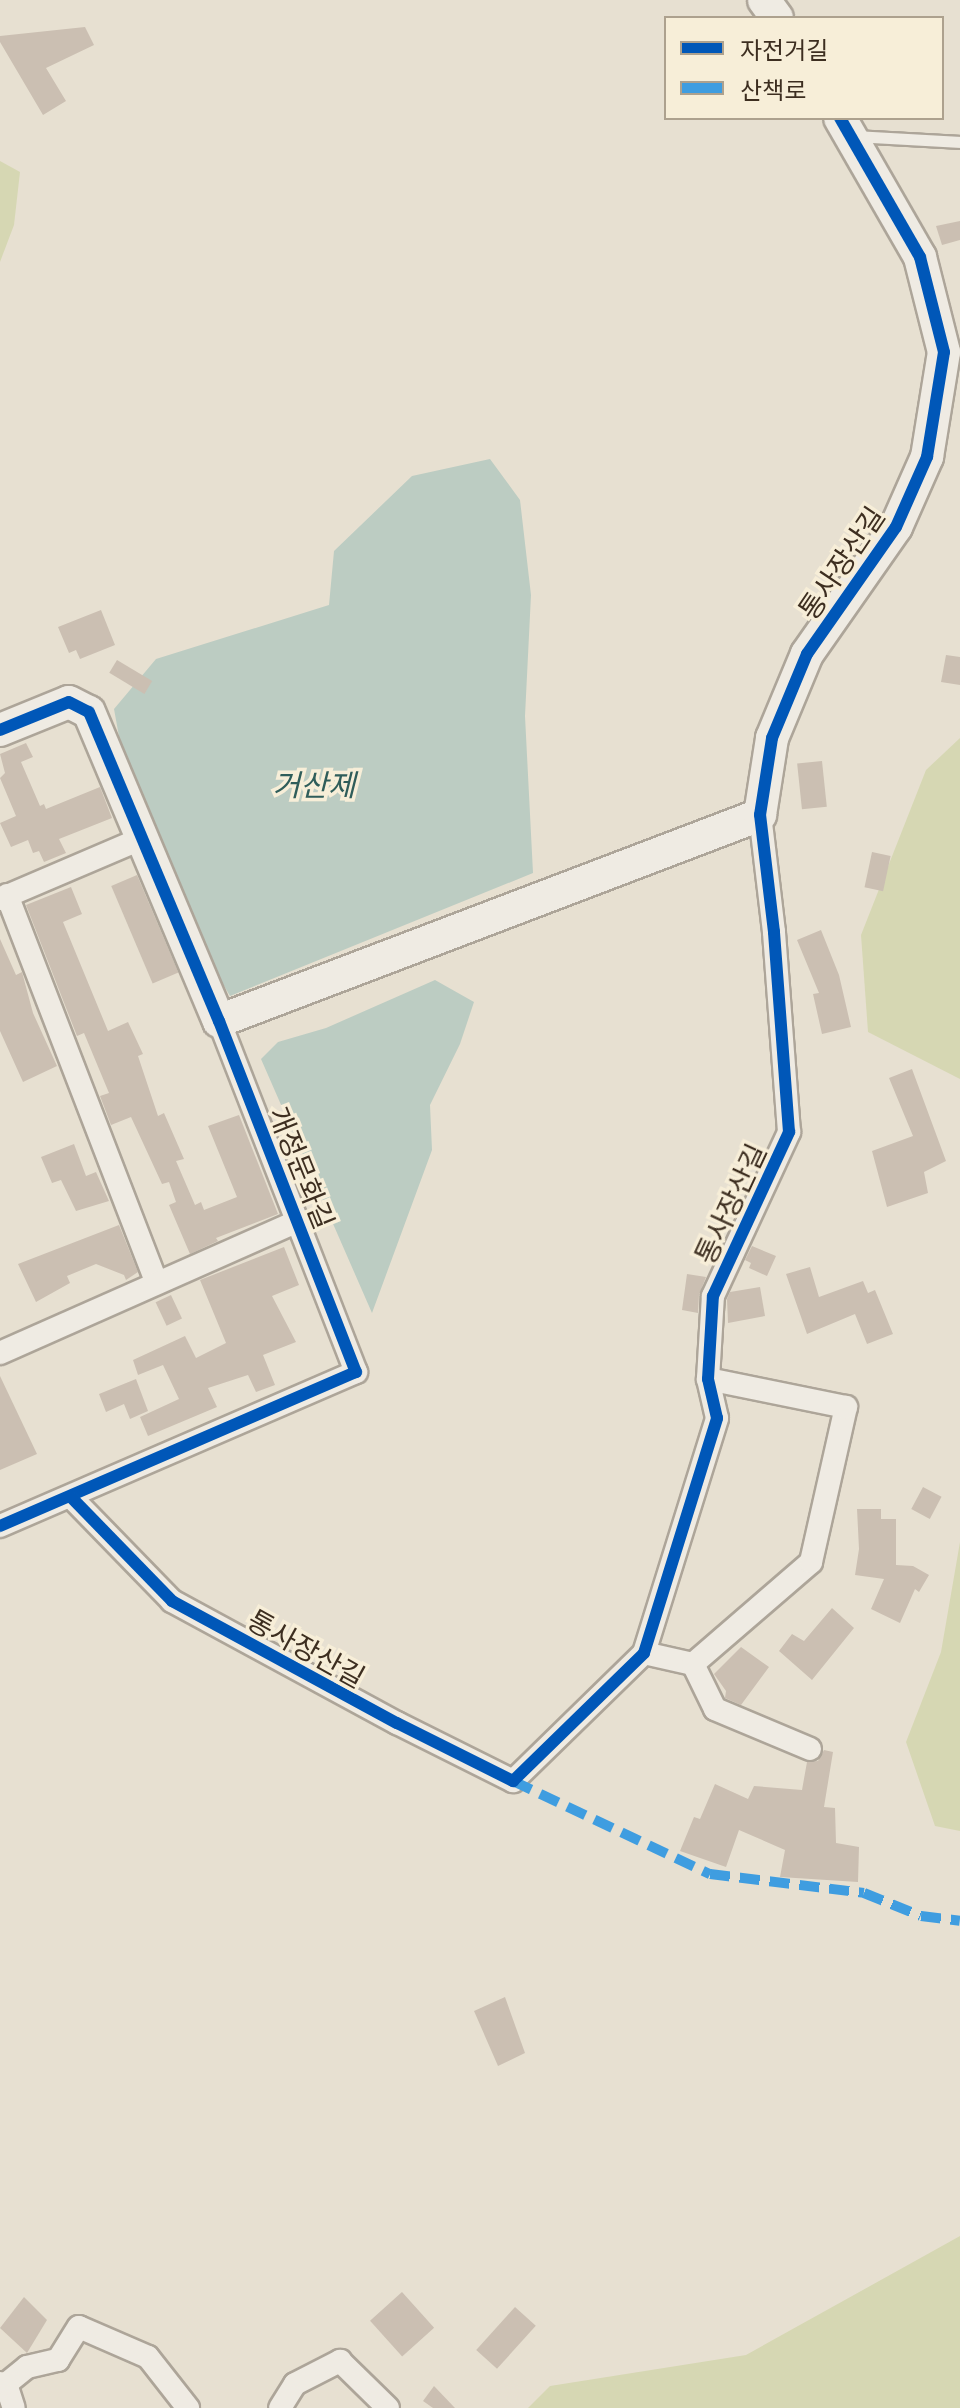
<!DOCTYPE html>
<meta charset="utf-8">
<style>
body{margin:0}
#map{position:relative;width:960px;height:2408px;overflow:hidden;background:#e7e0d1;font-family:Georgia,"Noto Sans KR",serif}
div>[style]{position:absolute}
.green>*{inset:0;background:#d6d7b3}
.water>*{inset:0;background:#bcccc2}
.building>*{inset:0;background:#cbbfb2;transform-origin:0 0}
.roads{filter:drop-shadow(2px 0 #ada599) drop-shadow(-2px 0 #ada599) drop-shadow(0 2px #ada599) drop-shadow(0 -2px #ada599)}
.lane>*{height:11px;margin:-5.5px;padding:0 5.5px;transform-origin:5.5px;border-radius:5.5px;background:#efebe3}
.street>*{height:22px;margin:-11px;padding:0 11px;transform-origin:11px;border-radius:11px;background:#efebe3}
.secondary>*{height:32px;margin:-16px;padding:0 16px;transform-origin:16px;border-radius:16px;background:#efebe3}
.quiet>*{height:10px;margin-top:-5px;transform-origin:0;background:repeating-linear-gradient(90deg,#3f9de0 0 20px,transparent 0 30px)}
.cycleway>*{height:12px;margin:-6px;padding:0 6px;transform-origin:6px;border-radius:6px;background:#0057b8}
span{translate:-50% -50%;white-space:nowrap;text-align:center;line-height:1.15;-webkit-text-stroke:7px #f7eed8;paint-order:stroke}
.street-label{font-size:28px;color:#3d2e20}
.water-label{font-size:30px;color:#2f5d5a;font-style:italic}
.legend{position:absolute;left:664px;top:16px;width:280px;height:104px;box-sizing:border-box;background:#f7eed8;border:2px solid #ada18e;margin:0;padding:10px 14px;list-style:none;font-size:24px;color:#3d2e20}
.legend li{display:flex;align-items:center;gap:16px;height:40px}
.legend b{width:40px;border:2px solid #ada18e}
</style>
<div id="map">
<div class="green">
<div style="clip-path:polygon(0 161px,20px 172px,14px 225px,0 262px)"></div>
<div style="clip-path:polygon(960px 738px,960px 1079px,868px 1032px,861px 935px,926px 770px)"></div>
<div style="clip-path:polygon(960px 1542px,960px 1831px,935px 1826px,906px 1742px,941px 1652px)"></div>
<div style="clip-path:polygon(960px 2236px,960px 2408px,528px 2408px,550px 2386px,746px 2355px)"></div>
</div>
<div class="water">
<div style="clip-path:polygon(490px 459px,520px 500px,531px 595px,525px 716px,533px 873px,230px 996px,206px 955px,161px 848px,120px 742px,114px 709px,156px 659px,329px 605px,334px 551px,412px 476px)"></div>
<div style="clip-path:polygon(435px 980px,474px 1002px,460px 1044px,430px 1105px,432px 1150px,372px 1313px,261px 1059px,278px 1042px,326px 1028px)"></div>
</div>
<div class="building">
<div style="clip-path:polygon(85px 27px,94px 45px,46px 68px,66px 101px,43px 115px,0 42px,0 36px)"></div>
<div style="clip-path:polygon(960px 221px,960px 240px,942px 245px,936px 226px)"></div>
<div style="clip-path:polygon(101px 610px,115px 645px,80px 659px,76px 650px,69px 653px,58px 627px)"></div>
<div style="clip-path:polygon(946px 655px,960px 657px,960px 685px,941px 682px)"></div>
<div style="left:117px;top:660px;width:41px;height:15px;rotate:31deg"></div>
<div style="clip-path:polygon(26px 743px,33px 757px,21px 762px,40px 806px,44px 804px,46px 809px,100px 787px,112px 818px,59px 839px,66px 853px,44px 862px,39px 851px,33px 853px,28px 840px,11px 847px,0 823px,16px 816px,0 778px,5px 773px,0 754px)"></div>
<div style="left:822px;top:761px;width:46px;height:25px;rotate:84deg"></div>
<div style="left:872px;top:852px;width:19px;height:36px;rotate:12deg"></div>
<div style="left:137px;top:875px;width:106px;height:28px;rotate:67deg"></div>
<div style="clip-path:polygon(71px 887px,82px 914px,63px 922px,108px 1031px,128px 1022px,143px 1054px,138px 1056px,158px 1116px,164px 1113px,184px 1159px,176px 1161px,195px 1205px,201px 1202px,204px 1210px,237px 1197px,208px 1126px,239px 1115px,278px 1214px,216px 1238px,218px 1241px,190px 1254px,169px 1205px,176px 1202px,169px 1182px,162px 1184px,131px 1117px,111px 1125px,100px 1096px,109px 1093px,84px 1033px,77px 1036px,26px 905px)"></div>
<div style="clip-path:polygon(821px 930px,839px 975px,851px 1027px,822px 1034px,813px 994px,819px 993px,797px 940px)"></div>
<div style="clip-path:polygon(0 939px,16px 975px,22px 972px,33px 1013px,57px 1066px,23px 1082px,0 1031px)"></div>
<div style="clip-path:polygon(912px 1069px,946px 1161px,924px 1172px,928px 1193px,887px 1207px,872px 1151px,913px 1136px,889px 1078px)"></div>
<div style="clip-path:polygon(74px 1144px,86px 1176px,96px 1172px,109px 1201px,76px 1211px,61px 1180px,52px 1183px,41px 1157px)"></div>
<div style="clip-path:polygon(119px 1225px,138px 1272px,126px 1280px,124px 1275px,96px 1264px,67px 1276px,70px 1283px,36px 1302px,18px 1264px)"></div>
<div style="clip-path:polygon(752px 1246px,776px 1256px,767px 1276px,749px 1268px,751px 1263px,745px 1260px)"></div>
<div style="clip-path:polygon(284px 1247px,299px 1285px,272px 1296px,296px 1342px,263px 1355px,275px 1385px,256px 1392px,248px 1375px,208px 1388px,217px 1407px,148px 1436px,140px 1417px,179px 1399px,163px 1365px,138px 1375px,133px 1360px,185px 1336px,196px 1358px,226px 1343px,200px 1280px)"></div>
<div style="clip-path:polygon(810px 1267px,819px 1297px,863px 1281px,868px 1293px,875px 1290px,893px 1334px,867px 1344px,855px 1314px,807px 1334px,786px 1274px)"></div>
<div style="clip-path:polygon(687px 1274px,706px 1277px,699px 1295px,698px 1313px,682px 1310px)"></div>
<div style="clip-path:polygon(760px 1287px,765px 1316px,728px 1323px,727px 1299px,730px 1292px)"></div>
<div style="left:171px;top:1295px;width:26px;height:17px;rotate:65deg"></div>
<div style="clip-path:polygon(0 1376px,37px 1454px,0 1470px)"></div>
<div style="clip-path:polygon(136px 1379px,148px 1411px,130px 1419px,124px 1404px,106px 1412px,99px 1394px)"></div>
<div style="left:923px;top:1487px;width:21px;height:25px;rotate:28deg"></div>
<div style="clip-path:polygon(857px 1509px,881px 1509px,881px 1519px,896px 1519px,896px 1565px,913px 1566px,929px 1575px,919px 1592px,915px 1589px,900px 1623px,871px 1609px,884px 1579px,855px 1575px,859px 1549px)"></div>
<div style="clip-path:polygon(832px 1608px,854px 1628px,812px 1680px,779px 1651px,792px 1634px,804px 1641px)"></div>
<div style="clip-path:polygon(741px 1647px,769px 1667px,741px 1705px,725px 1698px,726px 1691px,714px 1674px)"></div>
<div style="clip-path:polygon(824px 1750px,833px 1752px,824px 1807px,835px 1808px,836px 1843px,859px 1847px,858px 1882px,780px 1877px,785px 1850px,739px 1830px,726px 1867px,680px 1851px,694px 1817px,700px 1819px,715px 1784px,748px 1799px,754px 1786px,802px 1790px,807px 1762px,818px 1761px)"></div>
<div style="clip-path:polygon(505px 1997px,525px 2053px,498px 2066px,474px 2011px)"></div>
<div style="left:402px;top:2292px;width:48px;height:43px;rotate:48deg"></div>
<div style="clip-path:polygon(24px 2297px,47px 2320px,27px 2353px,0 2328px)"></div>
<div style="left:515px;top:2307px;width:28px;height:58px;rotate:42deg"></div>
<div style="clip-path:polygon(434px 2386px,455px 2408px,433px 2408px,423px 2401px)"></div>
</div>
<div class="roads">
<div class="lane">
<div style="left:855px;top:136px;width:105px;rotate:3.3deg"></div>
</div>
<div class="street">
<div style="left:7px;top:895px;width:414px;rotate:68.9deg"></div>
<div style="left:0;top:899px;width:155px;rotate:-23.1deg"></div>
<div style="left:0;top:1353px;width:326px;rotate:-23.9deg"></div>
<div style="left:71px;top:1497px;width:145px;rotate:45.8deg"></div>
<div style="left:172px;top:1601px;width:256px;rotate:28.5deg"></div>
<div style="left:397px;top:1723px;width:130px;rotate:26.6deg"></div>
<div style="left:513px;top:1781px;width:183px;rotate:-44.3deg"></div>
<div style="left:644px;top:1653px;width:246px;rotate:-72.7deg"></div>
<div style="left:717px;top:1418px;width:40px;rotate:-103deg"></div>
<div style="left:708px;top:1379px;width:83px;rotate:-86.6deg"></div>
<div style="left:713px;top:1296px;width:181px;rotate:-65.1deg"></div>
<div style="left:789px;top:1132px;width:201px;rotate:-94.3deg"></div>
<div style="left:774px;top:932px;width:118px;rotate:-96.8deg"></div>
<div style="left:0;top:1526px;width:388px;rotate:-23.4deg"></div>
<div style="left:356px;top:1372px;width:377px;rotate:-111.3deg"></div>
<div style="left:644px;top:1653px;width:50px;rotate:12.7deg"></div>
<div style="left:693px;top:1664px;width:50px;rotate:63.9deg"></div>
<div style="left:715px;top:1709px;width:103px;rotate:22.8deg"></div>
<div style="left:693px;top:1664px;width:156px;rotate:-40.8deg"></div>
<div style="left:811px;top:1562px;width:159px;rotate:-77.3deg"></div>
<div style="left:846px;top:1407px;width:141px;rotate:-168.5deg"></div>
<div style="left:0;top:2383px;width:6px;rotate:9deg"></div>
<div style="left:6px;top:2384px;width:25px;rotate:72deg"></div>
<div style="left:6px;top:2384px;width:27px;rotate:-39deg"></div>
<div style="left:27px;top:2367px;width:32px;rotate:-13deg"></div>
<div style="left:58px;top:2360px;width:39px;rotate:-58deg"></div>
<div style="left:79px;top:2327px;width:75px;rotate:23.5deg"></div>
<div style="left:148px;top:2357px;width:65px;rotate:51.9deg"></div>
<div style="left:280px;top:2408px;width:28px;rotate:-58deg"></div>
<div style="left:295px;top:2384px;width:51px;rotate:-27.1deg"></div>
<div style="left:340px;top:2361px;width:67px;rotate:44.4deg"></div>
</div>
<div class="secondary">
<div style="left:764px;top:0;width:22px;rotate:54deg"></div>
<div style="left:0;top:730px;width:74px;rotate:-22.1deg"></div>
<div style="left:69px;top:702px;width:22px;rotate:27deg"></div>
<div style="left:89px;top:712px;width:335px;rotate:67.2deg"></div>
<div style="left:219px;top:1021px;width:579px;rotate:-20.85deg"></div>
<div style="left:760px;top:815px;width:78px;rotate:-81.1deg"></div>
<div style="left:772px;top:738px;width:91px;rotate:-67.4deg"></div>
<div style="left:807px;top:654px;width:155px;rotate:-55deg"></div>
<div style="left:896px;top:527px;width:77px;rotate:-66.1deg"></div>
<div style="left:927px;top:457px;width:106px;rotate:-80.8deg"></div>
<div style="left:944px;top:352px;width:98px;rotate:-104.2deg"></div>
<div style="left:920px;top:257px;width:160px;rotate:-119.9deg"></div>
</div>
</div>
<div class="quiet">
<div style="left:513px;top:1781px;width:218px;rotate:25.3deg"></div>
<div style="left:710px;top:1874px;width:155px;rotate:7deg"></div>
<div style="left:864px;top:1893px;width:61px;rotate:22deg"></div>
<div style="left:921px;top:1916px;width:39px;rotate:7deg"></div>
</div>
<div class="cycleway">
<div style="left:0;top:730px;width:74px;rotate:-22.1deg"></div>
<div style="left:69px;top:702px;width:22px;rotate:27deg"></div>
<div style="left:89px;top:712px;width:335px;rotate:67.2deg"></div>
<div style="left:219px;top:1021px;width:377px;rotate:68.7deg"></div>
<div style="left:356px;top:1372px;width:388px;rotate:156.6deg"></div>
<div style="left:71px;top:1497px;width:145px;rotate:45.8deg"></div>
<div style="left:172px;top:1601px;width:256px;rotate:28.5deg"></div>
<div style="left:397px;top:1723px;width:130px;rotate:26.6deg"></div>
<div style="left:513px;top:1781px;width:183px;rotate:-44.3deg"></div>
<div style="left:644px;top:1653px;width:246px;rotate:-72.7deg"></div>
<div style="left:717px;top:1418px;width:40px;rotate:-103deg"></div>
<div style="left:708px;top:1379px;width:83px;rotate:-86.6deg"></div>
<div style="left:713px;top:1296px;width:181px;rotate:-65.1deg"></div>
<div style="left:789px;top:1132px;width:201px;rotate:-94.3deg"></div>
<div style="left:774px;top:932px;width:118px;rotate:-96.8deg"></div>
<div style="left:760px;top:815px;width:78px;rotate:-81.1deg"></div>
<div style="left:772px;top:738px;width:91px;rotate:-67.4deg"></div>
<div style="left:807px;top:654px;width:155px;rotate:-55deg"></div>
<div style="left:896px;top:527px;width:77px;rotate:-66.1deg"></div>
<div style="left:927px;top:457px;width:106px;rotate:-80.8deg"></div>
<div style="left:944px;top:352px;width:98px;rotate:-104.2deg"></div>
<div style="left:920px;top:257px;width:160px;rotate:-119.9deg"></div>
</div>
<div class="street-label">
<span style="left:840px;top:562px;rotate:-56deg">통사장산길</span>
<span style="left:303px;top:1167px;rotate:68deg">개정문화길</span>
<span style="left:729px;top:1203px;rotate:-65deg">통사장산길</span>
<span style="left:307px;top:1647px;rotate:29deg">통사장산길</span>
</div>
<div class="water-label">
<span style="left:314px;top:783px">거산제</span>
</div>
<ul class="legend">
<li><b style="height:10px;background:#0057b8"></b>자전거길</li>
<li><b style="height:10px;background:#3f9de0"></b>산책로</li>
</ul>
</div>
